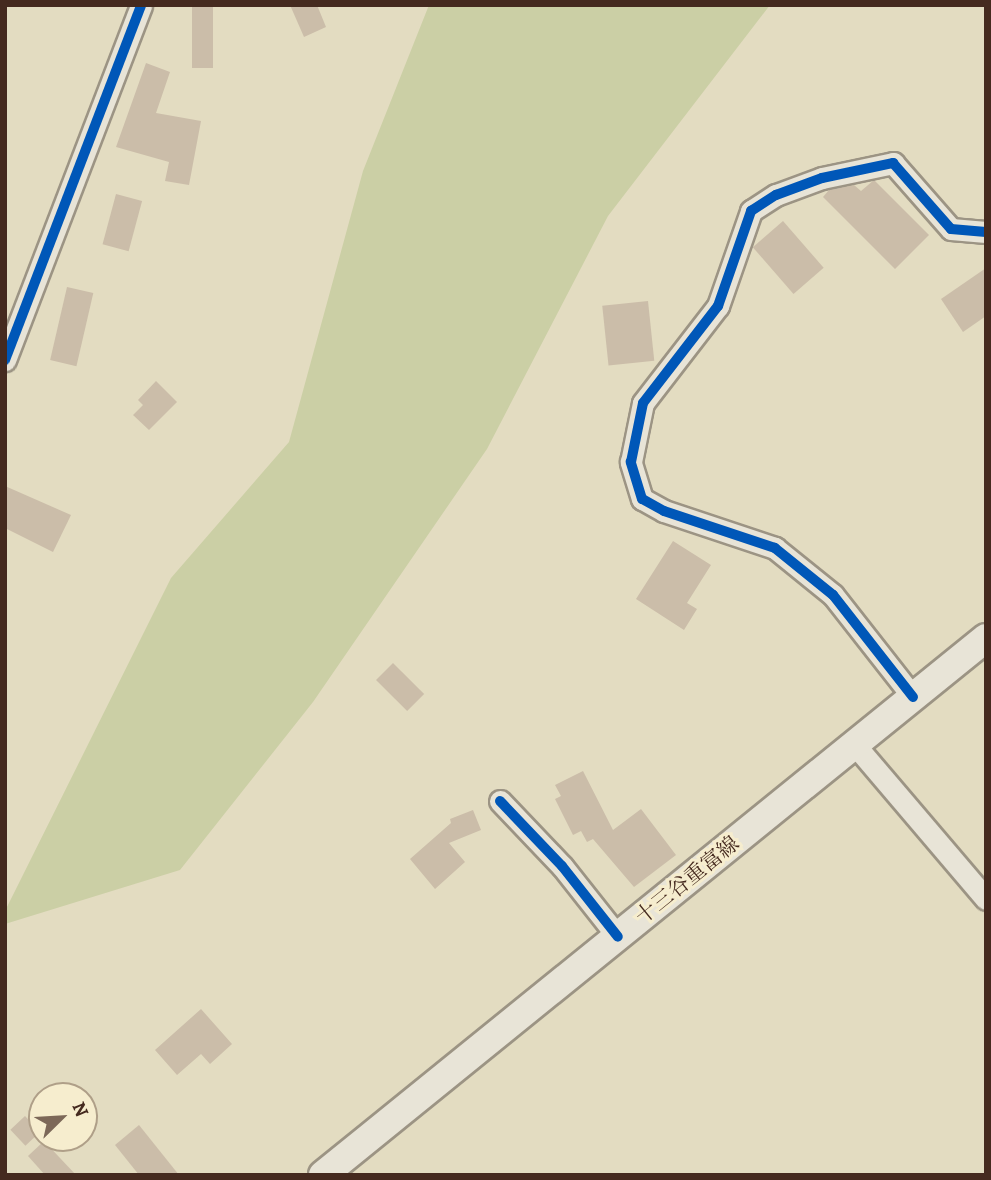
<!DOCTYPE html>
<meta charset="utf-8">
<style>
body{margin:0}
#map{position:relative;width:991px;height:1180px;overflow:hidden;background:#e3dcc1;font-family:Alegreya,"Noto Serif JP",serif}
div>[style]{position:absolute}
.green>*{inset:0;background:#cbcfa5}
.building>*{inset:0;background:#cbbda9;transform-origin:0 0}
.roads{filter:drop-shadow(2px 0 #9c9484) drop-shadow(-2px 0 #9c9484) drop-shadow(0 2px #9c9484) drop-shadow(0 -2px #9c9484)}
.minor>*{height:21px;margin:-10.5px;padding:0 10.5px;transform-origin:10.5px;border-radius:10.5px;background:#e8e4d7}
.secondary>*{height:28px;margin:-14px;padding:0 14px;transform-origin:14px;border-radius:14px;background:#e8e4d7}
.cycleway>*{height:10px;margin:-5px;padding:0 5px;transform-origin:5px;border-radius:5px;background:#0057b8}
span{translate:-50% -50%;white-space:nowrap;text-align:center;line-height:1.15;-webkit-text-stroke:6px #f6edce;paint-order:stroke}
.street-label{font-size:21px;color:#452a1f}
.frame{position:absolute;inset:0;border:7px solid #452a1f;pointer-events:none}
.north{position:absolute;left:28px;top:1082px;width:70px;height:70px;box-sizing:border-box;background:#f6edce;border:2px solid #af9f88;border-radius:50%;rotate:66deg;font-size:19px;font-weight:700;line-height:28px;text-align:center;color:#452a1f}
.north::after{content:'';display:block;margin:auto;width:24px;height:32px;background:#7c6858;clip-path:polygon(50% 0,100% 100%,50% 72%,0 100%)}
</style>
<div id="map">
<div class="green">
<div style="clip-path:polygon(429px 5px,770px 5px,608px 216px,487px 449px,313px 702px,180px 870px,5px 924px,5px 911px,171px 578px,289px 442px,363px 171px)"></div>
</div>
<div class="building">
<div style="left:192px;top:5px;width:21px;height:63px"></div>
<div style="clip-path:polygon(290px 5px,317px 5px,326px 27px,304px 37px)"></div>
<div style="clip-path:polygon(146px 63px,170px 72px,156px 113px,201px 121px,189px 185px,165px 181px,169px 162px,116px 147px)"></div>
<div style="clip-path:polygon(874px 180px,929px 235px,895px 269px,823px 197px,829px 190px,854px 185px,861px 191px)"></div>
<div style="left:116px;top:194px;width:27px;height:52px;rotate:15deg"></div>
<div style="left:783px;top:221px;width:62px;height:40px;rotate:49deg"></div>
<div style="clip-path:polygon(986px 268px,986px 316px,963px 332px,941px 299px)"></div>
<div style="left:67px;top:287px;width:27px;height:75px;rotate:13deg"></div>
<div style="left:648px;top:301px;width:60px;height:46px;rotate:84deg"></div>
<div style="clip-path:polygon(156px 381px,177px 402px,149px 430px,133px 415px,143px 405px,138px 400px)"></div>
<div style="clip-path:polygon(5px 486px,71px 515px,53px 552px,5px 528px)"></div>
<div style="clip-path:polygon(673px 541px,711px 565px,687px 603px,697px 609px,684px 630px,636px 599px)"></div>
<div style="left:393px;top:663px;width:44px;height:24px;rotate:45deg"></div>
<div style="clip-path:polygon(583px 771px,613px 830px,641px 809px,676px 855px,634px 887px,593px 839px,587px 842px,581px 831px,573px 835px,555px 799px,561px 796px,555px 785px)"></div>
<div style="clip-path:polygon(473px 810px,481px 830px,449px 843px,465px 862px,435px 889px,410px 859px,451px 823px,450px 819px)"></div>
<div style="clip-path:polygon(201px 1009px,232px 1044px,210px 1064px,201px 1054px,177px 1075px,155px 1050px)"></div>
<div style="left:25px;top:1116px;width:22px;height:20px;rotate:47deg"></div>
<div style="clip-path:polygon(139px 1125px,179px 1175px,139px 1175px,115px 1145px)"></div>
<div style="clip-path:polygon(44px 1141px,76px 1175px,45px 1175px,28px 1156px)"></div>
</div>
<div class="roads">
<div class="minor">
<div style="left:5px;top:360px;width:380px;rotate:-69deg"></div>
<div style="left:913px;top:697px;width:130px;rotate:-128.1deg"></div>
<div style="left:833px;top:595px;width:75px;rotate:-141deg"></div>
<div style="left:775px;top:548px;width:117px;rotate:-161.6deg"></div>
<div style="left:664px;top:511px;width:25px;rotate:-151deg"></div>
<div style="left:642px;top:499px;width:39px;rotate:-107deg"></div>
<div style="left:631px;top:462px;width:60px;rotate:-78.5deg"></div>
<div style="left:643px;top:403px;width:123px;rotate:-52.3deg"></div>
<div style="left:718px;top:306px;width:101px;rotate:-70.8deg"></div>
<div style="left:751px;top:211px;width:30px;rotate:-33deg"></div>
<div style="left:776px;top:195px;width:49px;rotate:-20.3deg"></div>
<div style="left:822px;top:178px;width:73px;rotate:-11.9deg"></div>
<div style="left:893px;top:163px;width:88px;rotate:48.7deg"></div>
<div style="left:951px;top:229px;width:35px;rotate:5deg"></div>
<div style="left:855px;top:745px;width:202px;rotate:49.6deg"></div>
<div style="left:500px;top:801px;width:90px;rotate:46.4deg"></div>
<div style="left:562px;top:866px;width:90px;rotate:51.7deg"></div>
</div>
<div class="secondary">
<div style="left:323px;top:1175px;width:853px;rotate:-39.01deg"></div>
</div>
</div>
<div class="cycleway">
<div style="left:5px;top:360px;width:380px;rotate:-69deg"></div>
<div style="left:913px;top:697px;width:130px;rotate:-128.1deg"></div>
<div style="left:833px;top:595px;width:75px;rotate:-141deg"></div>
<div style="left:775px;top:548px;width:117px;rotate:-161.6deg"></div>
<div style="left:664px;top:511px;width:25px;rotate:-151deg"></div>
<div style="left:642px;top:499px;width:39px;rotate:-107deg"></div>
<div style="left:631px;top:462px;width:60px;rotate:-78.5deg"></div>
<div style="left:643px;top:403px;width:123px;rotate:-52.3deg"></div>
<div style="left:718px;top:306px;width:101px;rotate:-70.8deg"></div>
<div style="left:751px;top:211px;width:30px;rotate:-33deg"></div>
<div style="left:776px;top:195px;width:49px;rotate:-20.3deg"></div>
<div style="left:822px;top:178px;width:73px;rotate:-11.9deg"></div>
<div style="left:893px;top:163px;width:88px;rotate:48.7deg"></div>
<div style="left:951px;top:229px;width:35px;rotate:5deg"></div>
<div style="left:500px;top:801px;width:90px;rotate:46.4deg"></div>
<div style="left:562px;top:866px;width:90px;rotate:51.7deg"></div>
</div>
<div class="street-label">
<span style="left:687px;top:880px;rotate:-39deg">十三谷重富線</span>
</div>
<div class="frame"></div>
<div class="north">N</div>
</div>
